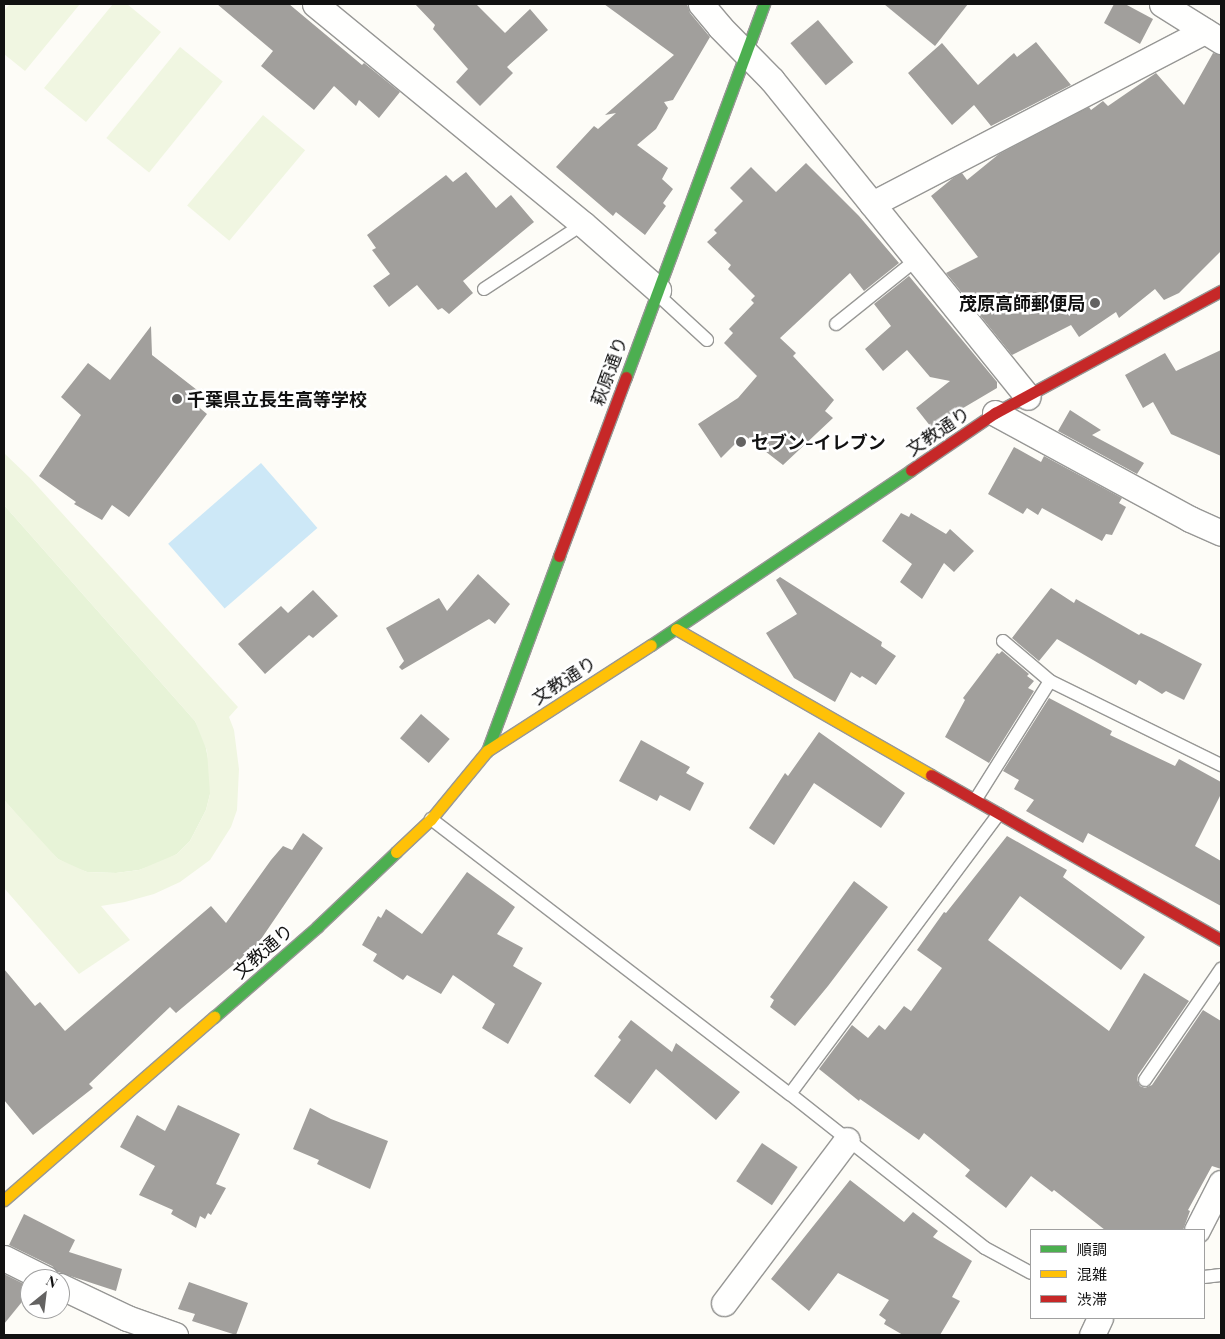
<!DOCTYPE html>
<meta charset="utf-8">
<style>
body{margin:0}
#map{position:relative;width:1225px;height:1339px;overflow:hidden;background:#fdfcf7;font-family:"Playfair Display","Noto Sans JP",serif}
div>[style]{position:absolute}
.green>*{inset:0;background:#e7f3d7}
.pitch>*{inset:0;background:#f0f6e1;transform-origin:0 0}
.water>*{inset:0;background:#cde8f7;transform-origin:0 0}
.building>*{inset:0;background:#a19f9c;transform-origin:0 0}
.roads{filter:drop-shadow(1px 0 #979795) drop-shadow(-1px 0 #979795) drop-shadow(0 1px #979795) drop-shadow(0 -1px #979795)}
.lane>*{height:12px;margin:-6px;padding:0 6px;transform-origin:6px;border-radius:6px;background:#fffffe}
.street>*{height:25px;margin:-12.5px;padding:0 12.5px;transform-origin:12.5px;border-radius:12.5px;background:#fffffe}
.fast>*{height:11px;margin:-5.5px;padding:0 5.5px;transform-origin:5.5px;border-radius:5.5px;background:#4caf50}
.slow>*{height:11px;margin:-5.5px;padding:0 5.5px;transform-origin:5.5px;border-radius:5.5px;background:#ffc107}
.jam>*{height:11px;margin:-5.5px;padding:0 5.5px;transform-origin:5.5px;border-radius:5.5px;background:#c62828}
.dots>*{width:14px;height:14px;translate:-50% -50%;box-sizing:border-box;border:2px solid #fff;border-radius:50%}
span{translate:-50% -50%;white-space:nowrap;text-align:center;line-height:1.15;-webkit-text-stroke:5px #fff;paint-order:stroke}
.poi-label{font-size:18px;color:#111;font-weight:700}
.right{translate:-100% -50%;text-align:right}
.left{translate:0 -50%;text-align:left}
.street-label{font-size:18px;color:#111}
.frame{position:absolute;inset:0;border:5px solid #111;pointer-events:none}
.legend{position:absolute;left:1030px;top:1229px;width:175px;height:90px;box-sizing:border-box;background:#fff;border:1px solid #a0a0a0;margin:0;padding:6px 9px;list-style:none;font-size:15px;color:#111}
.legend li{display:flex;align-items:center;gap:10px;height:25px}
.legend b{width:25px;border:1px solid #a0a0a0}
.north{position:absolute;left:20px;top:1269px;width:50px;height:50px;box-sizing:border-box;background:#fff;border:1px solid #a0a0a0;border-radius:50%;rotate:29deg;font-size:14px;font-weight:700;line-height:20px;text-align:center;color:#111}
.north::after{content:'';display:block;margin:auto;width:18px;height:22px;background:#646362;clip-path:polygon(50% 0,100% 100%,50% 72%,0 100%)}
</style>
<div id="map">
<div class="green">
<div style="clip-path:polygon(4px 505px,195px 721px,204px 738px,210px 769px,210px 794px,206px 810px,190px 841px,177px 854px,160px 863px,139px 870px,116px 873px,87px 872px,73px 867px,58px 859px,45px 847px,4px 800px)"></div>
</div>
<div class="pitch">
<div style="clip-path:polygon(10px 4px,80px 4px,25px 71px,4px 54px,4px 11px)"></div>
<div style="clip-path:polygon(113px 4px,127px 4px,161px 32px,86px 122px,44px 88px)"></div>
<div style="left:180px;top:47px;width:55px;height:117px;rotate:39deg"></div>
<div style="left:263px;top:115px;width:55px;height:118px;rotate:40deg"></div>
<div style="clip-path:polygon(4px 453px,30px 478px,238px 707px,229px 717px,234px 730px,239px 769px,237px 810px,231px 827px,210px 860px,180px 882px,154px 894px,125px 902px,101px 906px,130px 940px,79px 974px,4px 888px,4px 800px,58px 859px,87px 872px,116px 873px,139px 870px,177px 854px,190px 841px,206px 810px,210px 794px,207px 751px,195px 721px,4px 505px)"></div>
</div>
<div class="water">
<div style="left:261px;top:463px;width:86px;height:123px;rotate:49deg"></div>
</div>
<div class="building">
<div style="clip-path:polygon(217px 4px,289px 4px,362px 65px,364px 63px,400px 92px,379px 118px,359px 100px,356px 106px,334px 86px,314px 110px,261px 66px,273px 51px)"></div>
<div style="clip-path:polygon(415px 4px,476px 4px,505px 33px,530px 9px,548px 30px,507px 67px,513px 73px,480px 106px,456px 82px,468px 69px,433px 29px,435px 25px)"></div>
<div style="clip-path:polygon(604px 4px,687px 4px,690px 13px,710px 37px,673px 100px,664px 102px,668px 108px,656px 129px,637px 145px,668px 168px,662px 179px,673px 189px,663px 203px,666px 206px,645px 235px,616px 212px,613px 216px,556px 167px,594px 126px,598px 129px,616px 113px,605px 115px,674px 55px)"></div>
<div style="clip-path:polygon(884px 4px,968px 4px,935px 46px)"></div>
<div style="clip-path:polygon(1114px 4px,1125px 4px,1153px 19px,1140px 44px,1104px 23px)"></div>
<div style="left:818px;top:20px;width:55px;height:36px;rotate:50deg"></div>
<div style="clip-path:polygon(1036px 42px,1071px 85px,991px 126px,974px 105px,952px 125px,908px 73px,942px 43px,978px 85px,1014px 53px,1017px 57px)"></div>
<div style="clip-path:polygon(1213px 53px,1221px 55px,1221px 251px,1179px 293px,1164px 300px,1155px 289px,1119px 318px,1116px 312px,1079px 337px,1071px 325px,1012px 355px,946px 273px,978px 257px,931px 196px,953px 178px,962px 173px,967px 180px,999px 154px,1089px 107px,1091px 110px,1103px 101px,1108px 106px,1156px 73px,1184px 105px)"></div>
<div style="clip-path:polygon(806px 163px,859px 216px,899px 263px,864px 291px,850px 273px,780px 338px,796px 353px,793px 356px,834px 400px,825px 411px,833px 418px,783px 465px,744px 435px,721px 458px,698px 424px,738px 398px,757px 376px,724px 343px,733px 333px,729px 329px,754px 303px,751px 300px,755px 296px,728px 269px,731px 265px,707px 242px,717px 233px,714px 230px,743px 201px,730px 188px,751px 167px,776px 192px)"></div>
<div style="clip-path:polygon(466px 172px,496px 208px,511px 195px,534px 222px,463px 281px,473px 293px,449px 314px,442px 308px,438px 310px,417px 285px,389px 307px,373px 286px,390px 274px,372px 250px,376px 248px,367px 235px,446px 175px,453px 182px)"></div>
<div style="clip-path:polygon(909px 276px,997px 382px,997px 388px,931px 427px,916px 408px,950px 381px,930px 377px,907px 350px,883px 371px,865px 349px,891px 326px,874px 304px)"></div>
<div style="clip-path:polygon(151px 326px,152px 355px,197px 390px,190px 400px,207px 414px,129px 517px,112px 505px,102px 520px,74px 504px,76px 502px,39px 476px,81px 415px,61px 397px,88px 363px,110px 380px)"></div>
<div style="clip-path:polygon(1221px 350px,1221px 456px,1171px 434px,1153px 402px,1143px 408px,1125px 375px,1165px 353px,1176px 371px)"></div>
<div style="clip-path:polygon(1070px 410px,1101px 430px,1092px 435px,1144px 463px,1137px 474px,1058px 431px)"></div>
<div style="clip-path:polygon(1014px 447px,1041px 462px,1044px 456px,1122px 498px,1119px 503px,1126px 507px,1112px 535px,1106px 534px,1102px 541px,1042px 508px,1038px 515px,1027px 508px,1023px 514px,988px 494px)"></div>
<div style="clip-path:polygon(901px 513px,909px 517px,911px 513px,946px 534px,950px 529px,974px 551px,954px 572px,944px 563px,922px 599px,900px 582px,912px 564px,882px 541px)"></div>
<div style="clip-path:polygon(478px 574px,510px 604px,495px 624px,489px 619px,402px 670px,399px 667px,404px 661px,386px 628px,439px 598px,447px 611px)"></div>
<div style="clip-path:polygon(780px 577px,882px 642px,881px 646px,896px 656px,876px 685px,862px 676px,860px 678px,851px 672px,835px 702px,794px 678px,766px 633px,797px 614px,776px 580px)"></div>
<div style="clip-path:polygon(1051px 588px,1074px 603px,1076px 599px,1139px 635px,1141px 633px,1156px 640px,1202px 664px,1184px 700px,1166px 691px,1162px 694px,1139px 680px,1136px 685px,1057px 639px,1039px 661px,1012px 638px)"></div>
<div style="clip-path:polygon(313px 590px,338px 616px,313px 638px,309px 635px,265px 674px,238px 644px,281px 606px,288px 613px)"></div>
<div style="clip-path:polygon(1002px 651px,1029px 674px,1027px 676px,1034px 681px,1028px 688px,1034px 691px,989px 763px,945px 737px,965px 700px,963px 698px,997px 653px,999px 654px)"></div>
<div style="clip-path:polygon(1049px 698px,1112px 731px,1110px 735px,1175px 766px,1179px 759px,1221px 782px,1221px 794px,1195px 846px,1221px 861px,1221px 906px,1088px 833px,1083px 843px,1026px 811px,1034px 800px,1014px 789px,1019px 780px,1003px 771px)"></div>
<div style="left:421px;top:714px;width:38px;height:32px;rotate:41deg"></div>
<div style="clip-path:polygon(819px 732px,905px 793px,881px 828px,814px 783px,774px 845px,749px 828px,785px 773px,788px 776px)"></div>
<div style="clip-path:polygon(641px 740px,690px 767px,686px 773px,704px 783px,690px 811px,660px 795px,657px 801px,619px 781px)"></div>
<div style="clip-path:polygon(303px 833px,323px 848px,257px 945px,176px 1013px,170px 1007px,89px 1084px,93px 1088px,33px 1135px,4px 1100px,4px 969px,35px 1006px,40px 1002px,65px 1031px,211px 906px,226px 923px,271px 860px,283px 846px,292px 850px)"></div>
<div style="clip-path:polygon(1007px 836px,1067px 870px,1063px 877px,1145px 937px,1121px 970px,1020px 896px,988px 940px,1109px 1031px,1144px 973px,1189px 1001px,1138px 1075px,1137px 1080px,1140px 1086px,1145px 1088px,1152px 1085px,1203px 1010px,1221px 1021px,1221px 1169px,1212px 1166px,1188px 1210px,1190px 1211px,1183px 1230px,1105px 1230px,1054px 1190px,1052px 1192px,1031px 1176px,1006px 1208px,965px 1176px,970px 1170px,924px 1133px,919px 1140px,860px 1099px,859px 1101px,819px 1069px,852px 1025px,868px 1038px,879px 1025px,885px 1030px,904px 1006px,911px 1011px,942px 968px,917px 950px,944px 912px,946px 913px)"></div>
<div style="clip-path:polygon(467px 872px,515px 907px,497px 934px,523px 948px,513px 966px,542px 983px,508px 1044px,482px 1028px,495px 1004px,453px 975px,441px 994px,407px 975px,403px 980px,373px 961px,377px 954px,362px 945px,378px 916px,381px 918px,386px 909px,422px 934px)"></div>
<div style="clip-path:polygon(854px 881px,888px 907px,828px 986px,795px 1026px,770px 1007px,774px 1000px,770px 997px)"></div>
<div style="clip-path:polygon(631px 1020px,672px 1052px,676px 1043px,740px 1092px,716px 1120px,656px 1069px,630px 1104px,594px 1076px,621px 1040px,618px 1037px)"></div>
<div style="clip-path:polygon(178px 1105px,240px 1134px,216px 1184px,226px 1188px,211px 1215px,208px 1213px,205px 1219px,200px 1216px,196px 1228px,171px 1214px,173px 1210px,139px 1195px,155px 1166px,120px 1147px,137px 1115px,165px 1131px)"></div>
<div style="clip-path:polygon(310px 1108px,331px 1119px,388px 1141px,370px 1189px,317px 1164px,319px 1160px,293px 1149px)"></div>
<div style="left:762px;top:1143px;width:43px;height:46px;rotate:34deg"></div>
<div style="clip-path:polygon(850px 1180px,904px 1222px,913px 1212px,938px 1231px,933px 1237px,972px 1261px,952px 1297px,960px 1301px,940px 1335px,903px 1335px,884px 1324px,886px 1320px,879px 1315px,889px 1300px,838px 1273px,809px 1311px,771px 1279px)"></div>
<div style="clip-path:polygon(24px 1214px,75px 1240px,69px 1252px,122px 1269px,116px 1291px,58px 1272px,52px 1266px,9px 1245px)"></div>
<div style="clip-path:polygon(4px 1274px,30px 1287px,30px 1292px,4px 1324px)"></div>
<div style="clip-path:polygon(189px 1282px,248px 1303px,236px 1335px,192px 1321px,195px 1314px,178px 1309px)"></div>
</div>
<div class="roads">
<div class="lane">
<div style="left:484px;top:289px;width:118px;rotate:-33.3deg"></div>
<div style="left:657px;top:294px;width:68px;rotate:42.6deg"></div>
<div style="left:836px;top:324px;width:102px;rotate:-38.7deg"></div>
<div style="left:1003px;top:641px;width:62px;rotate:40.4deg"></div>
<div style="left:976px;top:799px;width:139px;rotate:-57.9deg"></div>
<div style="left:1050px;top:681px;width:191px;rotate:26.2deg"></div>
<div style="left:431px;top:819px;width:452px;rotate:37.5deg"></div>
<div style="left:790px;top:1094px;width:248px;rotate:38.3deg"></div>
<div style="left:985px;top:1248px;width:52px;rotate:28.5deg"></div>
<div style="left:1145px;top:1080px;width:135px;rotate:-55.6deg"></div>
<div style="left:790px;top:1094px;width:349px;rotate:-53.3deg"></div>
<div style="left:1204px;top:1277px;width:17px;rotate:-7deg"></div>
</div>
<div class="street">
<div style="left:315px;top:4px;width:347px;rotate:39.4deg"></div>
<div style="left:583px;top:224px;width:100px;rotate:41.3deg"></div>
<div style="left:701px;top:4px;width:30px;rotate:50deg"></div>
<div style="left:720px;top:27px;width:74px;rotate:45.5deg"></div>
<div style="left:772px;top:80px;width:407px;rotate:51.1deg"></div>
<div style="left:1162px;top:4px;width:70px;rotate:32.1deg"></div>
<div style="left:872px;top:204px;width:375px;rotate:-27.5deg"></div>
<div style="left:995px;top:413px;width:222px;rotate:28.5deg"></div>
<div style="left:1190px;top:519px;width:34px;rotate:24deg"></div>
<div style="left:1197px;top:1230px;width:53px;rotate:-62.9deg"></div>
<div style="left:4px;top:1258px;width:47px;rotate:26.6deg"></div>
<div style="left:60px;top:1286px;width:74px;rotate:25.5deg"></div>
<div style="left:127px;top:1318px;width:51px;rotate:19.5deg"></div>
<div style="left:724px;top:1303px;width:204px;rotate:-53deg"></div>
<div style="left:1092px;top:1335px;width:19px;rotate:-65deg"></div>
</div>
<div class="fast">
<div style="left:626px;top:377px;width:398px;rotate:-69.7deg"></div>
<div style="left:651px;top:645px;width:313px;rotate:-33.9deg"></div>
<div style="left:487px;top:751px;width:208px;rotate:-69.7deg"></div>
<div style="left:214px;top:1017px;width:137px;rotate:-41.1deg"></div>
<div style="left:317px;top:927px;width:109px;rotate:-43.5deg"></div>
</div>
<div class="slow">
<div style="left:676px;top:629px;width:294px;rotate:29.8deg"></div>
<div style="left:396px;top:852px;width:48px;rotate:-43.3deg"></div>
<div style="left:431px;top:819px;width:88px;rotate:-50.5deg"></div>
<div style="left:487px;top:751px;width:195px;rotate:-32.9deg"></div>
<div style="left:4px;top:1200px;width:279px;rotate:-41.1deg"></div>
</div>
<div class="jam">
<div style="left:911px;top:470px;width:102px;rotate:-34.2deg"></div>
<div style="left:995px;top:413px;width:257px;rotate:-28.4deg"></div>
<div style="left:559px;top:556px;width:191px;rotate:-69.5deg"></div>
<div style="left:931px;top:775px;width:334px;rotate:29.6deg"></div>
</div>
</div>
<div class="dots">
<div style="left:1095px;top:303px;background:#646362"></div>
<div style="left:177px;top:399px;background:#646362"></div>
<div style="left:741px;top:442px;background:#646362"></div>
</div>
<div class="poi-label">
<span class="right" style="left:1085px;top:303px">茂原高師郵便局</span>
<span class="left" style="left:187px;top:399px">千葉県立長生高等学校</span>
<span class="left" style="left:751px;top:442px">セブン-イレブン</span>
</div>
<div class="street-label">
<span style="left:609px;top:371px;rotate:-70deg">萩原通り</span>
<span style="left:938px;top:431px;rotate:-34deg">文教通り</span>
<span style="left:564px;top:680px;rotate:-33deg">文教通り</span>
<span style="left:263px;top:951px;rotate:-41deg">文教通り</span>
</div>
<div class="frame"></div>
<ul class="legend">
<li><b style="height:6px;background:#4caf50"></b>順調</li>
<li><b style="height:6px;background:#ffc107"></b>混雑</li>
<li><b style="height:6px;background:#c62828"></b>渋滞</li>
</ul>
<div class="north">N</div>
</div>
